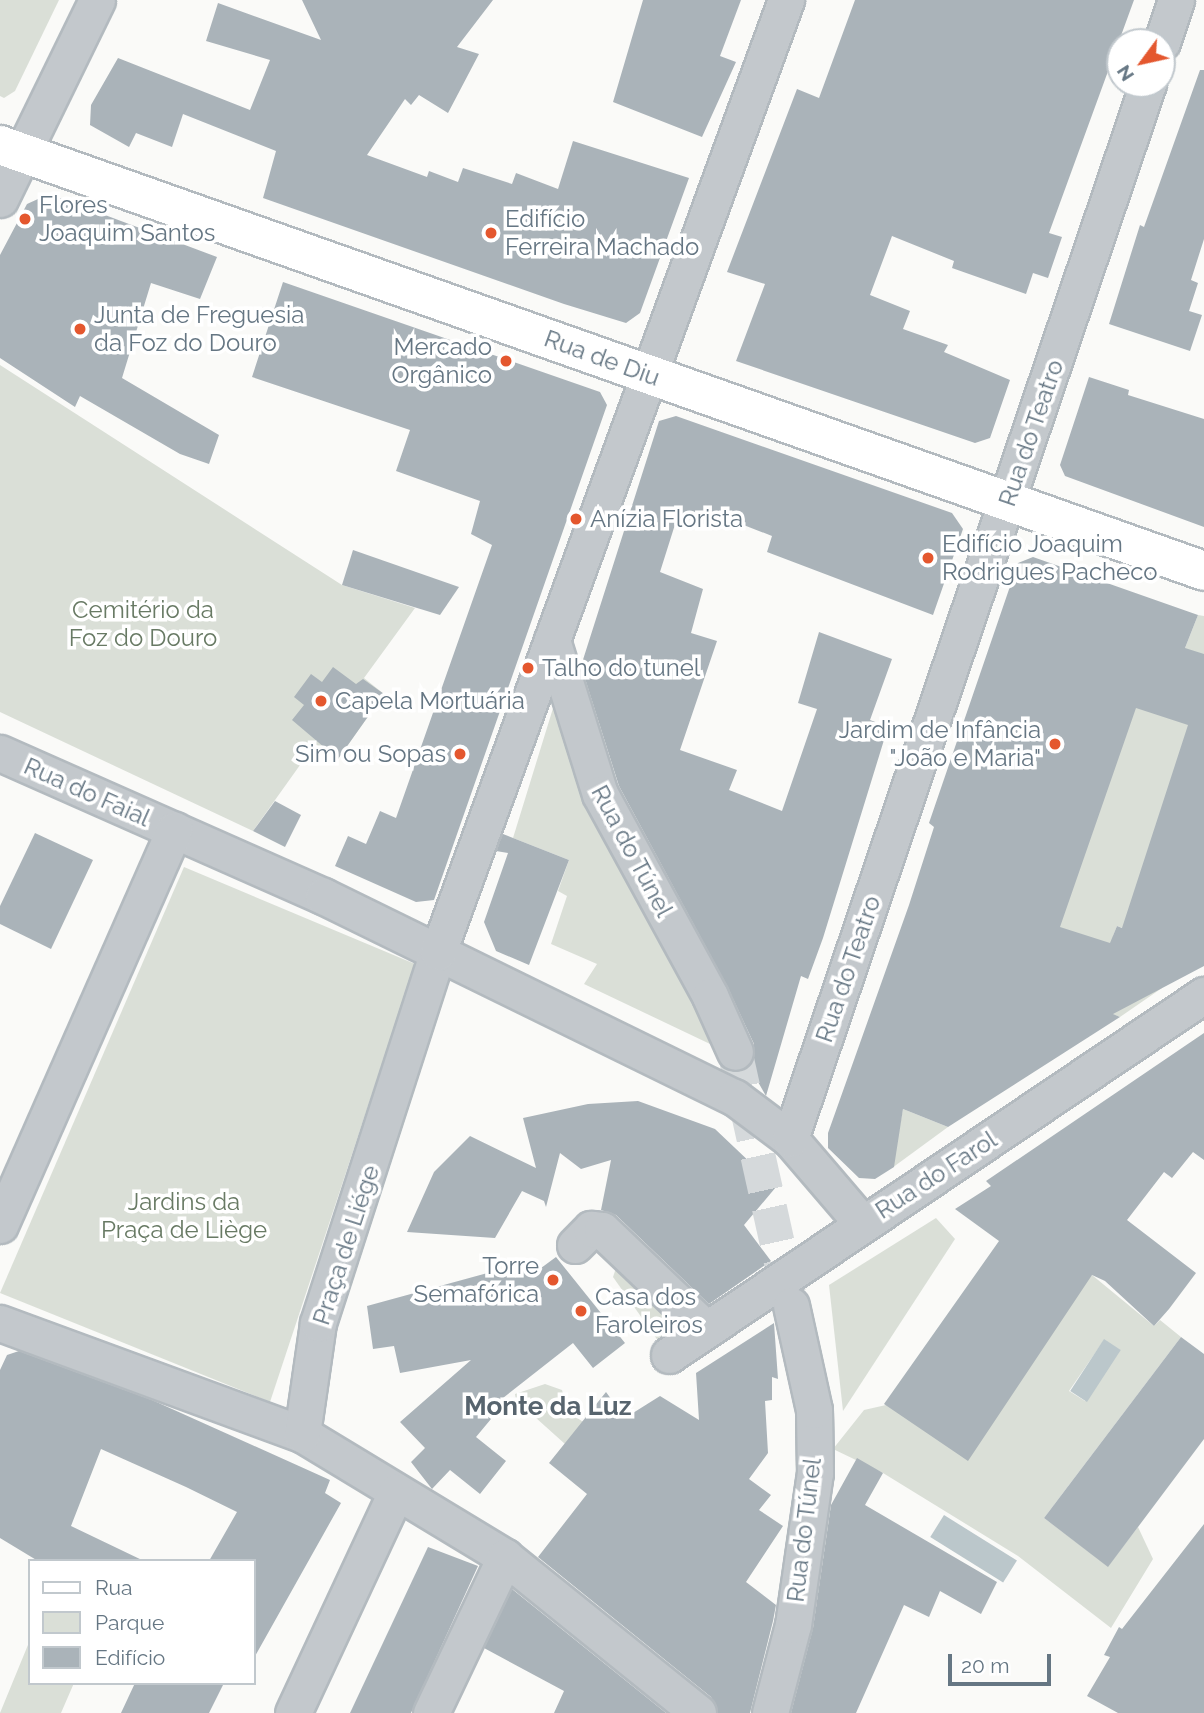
<!DOCTYPE html>
<meta charset="utf-8">
<style>
body{margin:0}
#map{position:relative;width:1204px;height:1713px;overflow:hidden;background:#fafaf8;font-family:Raleway,sans-serif}
div>[style]{position:absolute}
.green>*{inset:0;background:#dadfd7}
.water>*{inset:0;background:#bbc7cb;transform-origin:0 0}
.building>*{inset:0;background:#aab3b9}
.street-tunnel>*{height:35px;margin-top:-17.5px;transform-origin:0;background:repeating-linear-gradient(90deg,#d5d9db 0 35px,transparent 0 53px)}
.roads{filter:drop-shadow(2px 0 #b3babf) drop-shadow(-2px 0 #b3babf) drop-shadow(0 2px #b3babf) drop-shadow(0 -2px #b3babf)}
.street>*{height:35px;margin:-17.5px;padding:0 17.5px;transform-origin:17.5px;border-radius:17.5px;background:#c3c8cc}
.secondary>*{height:38px;margin:-19px;padding:0 19px;transform-origin:19px;border-radius:19px;background:#fff}
.dots>*{width:19px;height:19px;translate:-50% -50%;box-sizing:border-box;border:4px solid #fff;border-radius:50%}
span{translate:-50% -50%;white-space:nowrap;text-align:center;line-height:1.15;-webkit-text-stroke:7px #fff;paint-order:stroke}
.poi-label{font-size:24px;color:#657683}
.left{translate:0 -50%;text-align:left}
.right{translate:-100% -50%;text-align:right}
.street-label{font-size:24px;color:#657683}
.park-label{font-size:24px;color:#687a64}
.neighbourhood-label{font-size:26px;color:#57646e;font-weight:700}
.legend{position:absolute;left:28px;top:1559px;width:228px;height:126px;box-sizing:border-box;background:#fff;border:2px solid #c1c8cd;margin:0;padding:9px 12px;list-style:none;font-size:21px;color:#657683}
.legend li{display:flex;align-items:center;gap:14px;height:35px}
.legend b{width:35px;border:2px solid #c1c8cd}
.north{position:absolute;left:1106px;top:28px;width:70px;height:70px;box-sizing:border-box;background:#fff;border:2px solid #c1c8cd;border-radius:50%;rotate:237deg;font-size:19px;font-weight:700;line-height:28px;text-align:center;color:#657683}
.north::after{content:'';display:block;margin:auto;width:24px;height:32px;background:#e4572e;clip-path:polygon(50% 0,100% 100%,50% 72%,0 100%)}
.scale{position:absolute;left:948px;top:1654px;width:103px;height:32px;box-sizing:border-box;border:4px solid #657683;border-top:0;padding-left:9px;font-size:21px;line-height:24px;white-space:nowrap;color:#657683;-webkit-text-stroke:5px #fff;paint-order:stroke}
</style>
<div id="map">
<div class="green">
<div style="clip-path:polygon(0 0,59px 0,15px 91px,4px 98px,0 96px)"></div>
<div style="clip-path:polygon(0 365px,342px 585px,415px 608px,364px 678px,384px 694px,338px 759px,315px 744px,253px 831px,0 712px)"></div>
<div style="clip-path:polygon(1198px 615px,1204px 616px,1204px 693px,1134px 932px,1117px 926px,1113px 936px,1162px 988px,1120px 1017px,1012px 975px,1091px 836px,1157px 636px,1185px 648px)"></div>
<div style="clip-path:polygon(554px 705px,574px 717px,729px 1053px,584px 984px,597px 964px,551px 944px,567px 896px,558px 891px,569px 860px,513px 838px)"></div>
<div style="clip-path:polygon(184px 867px,415px 964px,270px 1402px,0 1293px)"></div>
<div style="clip-path:polygon(903px 1109px,948px 1127px,892px 1168px)"></div>
<div style="clip-path:polygon(936px 1218px,955px 1239px,843px 1411px,829px 1285px)"></div>
<div style="clip-path:polygon(617px 1265px,685px 1322px,661px 1345px,613px 1277px)"></div>
<div style="clip-path:polygon(evenodd,1092px 1275px,1154px 1326px,1160px 1320px,1181px 1337px,1044px 1518px,1108px 1566px,1138px 1527px,1153px 1559px,1111px 1628px,1018px 1556px,883px 1473px,833px 1449px,864px 1410px,886px 1405px,1092px 1275px,1104px 1340px,1120px 1350px,1085px 1401px,1069px 1391px,1104px 1340px)"></div>
<div style="clip-path:polygon(545px 1384px,562px 1390px,566px 1405px,579px 1414px,576px 1417px,583px 1422px,565px 1444px,516px 1400px,515px 1394px)"></div>
<div style="clip-path:polygon(30px 1640px,30px 1683px,74px 1683px,61px 1713px,0 1713px)"></div>
</div>
<div class="water">
<div style="left:1104px;top:1339px;width:20px;height:62px;rotate:33deg"></div>
<div style="left:944px;top:1515px;width:86px;height:26px;rotate:32deg"></div>
</div>
<div class="building">
<div style="clip-path:polygon(302px 0,493px 0,457px 47px,479px 54px,448px 113px,419px 95px,411px 105px,405px 99px,367px 155px,427px 177px,429px 171px,458px 182px,463px 168px,512px 184px,516px 173px,558px 189px,573px 141px,689px 178px,640px 313px,626px 323px,564px 304px,263px 198px,276px 151px,183px 114px,172px 147px,136px 133px,129px 147px,90px 125px,91px 105px,118px 58px,250px 110px,270px 60px,206px 41px,218px 3px,321px 40px)"></div>
<div style="clip-path:polygon(643px 0,741px 0,720px 56px,736px 62px,702px 137px,613px 102px)"></div>
<div style="clip-path:polygon(855px 0,1134px 0,1049px 233px,1062px 237px,1048px 278px,1033px 273px,1026px 294px,952px 268px,954px 261px,892px 236px,870px 295px,910px 311px,903px 329px,948px 345px,944px 352px,1010px 380px,990px 438px,975px 443px,736px 361px,765px 284px,727px 272px,797px 89px,819px 98px)"></div>
<div style="clip-path:polygon(1200px 70px,1204px 70px,1204px 239px,1191px 280px,1198px 283px,1189px 311px,1202px 315px,1190px 351px,1109px 324px,1140px 225px,1144px 227px)"></div>
<div style="clip-path:polygon(49px 194px,217px 257px,200px 299px,151px 283px,122px 378px,219px 435px,209px 464px,180px 454px,80px 396px,75px 407px,0 358px,0 255px,27px 204px)"></div>
<div style="clip-path:polygon(283px 282px,600px 392px,607px 405px,434px 900px,416px 902px,335px 866px,348px 836px,366px 844px,380px 811px,396px 818px,492px 545px,471px 534px,480px 501px,396px 471px,410px 430px,252px 377px)"></div>
<div style="clip-path:polygon(1089px 377px,1129px 390px,1128px 395px,1204px 419px,1204px 527px,1065px 476px,1060px 465px)"></div>
<div style="clip-path:polygon(676px 416px,952px 513px,963px 529px,933px 615px,767px 552px,772px 536px,713px 513px,709px 526px,678px 515px,660px 572px,703px 589px,691px 633px,717px 641px,680px 750px,737px 770px,729px 790px,782px 811px,817px 709px,798px 703px,819px 632px,892px 659px,870px 720px,888px 727px,823px 938px,808px 979px,801px 976px,766px 1096px,749px 1066px,754px 1044px,728px 988px,619px 786px,581px 666px,659px 421px)"></div>
<div style="clip-path:polygon(353px 550px,459px 587px,440px 615px,342px 585px)"></div>
<div style="clip-path:polygon(evenodd,1033px 557px,1198px 615px,1185px 648px,1204px 654px,1204px 966px,1113px 1014px,1120px 1017px,948px 1127px,903px 1109px,894px 1167px,875px 1179px,859px 1178px,828px 1148px,828px 1133px,909px 905px,934px 827px,929px 823px,1018px 563px,1033px 557px,1136px 708px,1188px 725px,1122px 928px,1117px 926px,1110px 943px,1060px 927px,1136px 708px)"></div>
<div style="clip-path:polygon(333px 667px,356px 684px,363px 679px,384px 694px,338px 759px,292px 720px,304px 705px,294px 697px,311px 674px,322px 682px)"></div>
<div style="clip-path:polygon(275px 801px,301px 815px,285px 847px,253px 831px)"></div>
<div style="clip-path:polygon(35px 833px,93px 860px,51px 949px,0 924px,0 906px)"></div>
<div style="clip-path:polygon(503px 834px,569px 860px,529px 965px,496px 951px,484px 922px,508px 853px,496px 851px)"></div>
<div style="clip-path:polygon(1204px 1033px,1204px 1160px,1193px 1152px,1172px 1178px,1164px 1172px,1127px 1220px,1196px 1273px,1169px 1309px,1154px 1326px,1105px 1281px,1092px 1275px,968px 1461px,884px 1404px,999px 1241px,955px 1209px,991px 1186px,986px 1181px)"></div>
<div style="clip-path:polygon(638px 1101px,715px 1129px,776px 1187px,744px 1225px,771px 1261px,709px 1304px,616px 1215px,601px 1210px,611px 1160px,581px 1169px,560px 1153px,546px 1207px,544px 1201px,522px 1191px,495px 1238px,407px 1232px,434px 1172px,470px 1136px,536px 1168px,523px 1118px,588px 1104px)"></div>
<div style="clip-path:polygon(556px 1257px,625px 1343px,593px 1368px,573px 1343px,484px 1413px,491px 1419px,476px 1437px,506px 1461px,480px 1494px,450px 1470px,432px 1489px,411px 1462px,425px 1448px,400px 1422px,471px 1360px,400px 1373px,394px 1346px,373px 1349px,367px 1306px,524px 1263px,537px 1271px)"></div>
<div style="clip-path:polygon(774px 1323px,778px 1379px,772px 1377px,772px 1400px,765px 1401px,768px 1453px,749px 1479px,771px 1495px,759px 1510px,783px 1526px,746px 1582px,776px 1605px,773px 1621px,750px 1713px,718px 1713px,711px 1697px,538px 1557px,587px 1494px,549px 1463px,606px 1392px,625px 1418px,660px 1396px,699px 1420px,696px 1373px)"></div>
<div style="clip-path:polygon(1181px 1337px,1204px 1354px,1204px 1439px,1108px 1567px,1044px 1518px)"></div>
<div style="clip-path:polygon(19px 1351px,152px 1400px,330px 1480px,325px 1493px,341px 1503px,254px 1658px,254px 1561px,209px 1561px,237px 1512px,186px 1487px,101px 1449px,71px 1526px,144px 1561px,38px 1561px,0 1538px,0 1370px,7px 1355px)"></div>
<div style="clip-path:polygon(857px 1458px,883px 1473px,865px 1505px,997px 1582px,981px 1614px,940px 1591px,929px 1617px,904px 1605px,856px 1713px,791px 1713px,813px 1628px,831px 1505px)"></div>
<div style="clip-path:polygon(1204px 1524px,1204px 1713px,1118px 1713px,1087px 1696px,1110px 1657px,1104px 1655px,1119px 1627px,1122px 1629px)"></div>
<div style="clip-path:polygon(428px 1547px,478px 1566px,411px 1713px,350px 1713px)"></div>
<div style="clip-path:polygon(512px 1589px,666px 1713px,554px 1713px,564px 1691px,484px 1648px)"></div>
<div style="clip-path:polygon(135px 1683px,224px 1683px,209px 1713px,121px 1713px)"></div>
</div>
<div class="street-tunnel">
<div style="left:735px;top:1052px;width:259px;rotate:77.5deg"></div>
</div>
<div class="roads">
<div class="street">
<div style="left:1162px;top:42px;width:44px;rotate:-71.6deg"></div>
<div style="left:0;top:199px;width:221px;rotate:-64deg"></div>
<div style="left:552px;top:640px;width:161px;rotate:72.7deg"></div>
<div style="left:600px;top:794px;width:230px;rotate:61.4deg"></div>
<div style="left:710px;top:996px;width:61px;rotate:65.9deg"></div>
<div style="left:0;top:753px;width:353px;rotate:23.9deg"></div>
<div style="left:323px;top:896px;width:458px;rotate:26.1deg"></div>
<div style="left:734px;top:1097px;width:70px;rotate:36.9deg"></div>
<div style="left:790px;top:1139px;width:111px;rotate:49.4deg"></div>
<div style="left:790px;top:1139px;width:1114px;rotate:-71.26deg"></div>
<div style="left:0;top:1225px;width:432px;rotate:-66.2deg"></div>
<div style="left:575px;top:1245px;width:23px;rotate:-45deg"></div>
<div style="left:591px;top:1229px;width:11px;rotate:5deg"></div>
<div style="left:602px;top:1230px;width:144px;rotate:43.6deg"></div>
<div style="left:0;top:1323px;width:322px;rotate:20.2deg"></div>
<div style="left:302px;top:1434px;width:237px;rotate:31.2deg"></div>
<div style="left:505px;top:1557px;width:248px;rotate:38.9deg"></div>
<div style="left:669px;top:1355px;width:645px;rotate:-33.94deg"></div>
<div style="left:302px;top:1434px;width:112px;rotate:-81.8deg"></div>
<div style="left:318px;top:1323px;width:390px;rotate:-72.1deg"></div>
<div style="left:438px;top:952px;width:1014px;rotate:-69.92deg"></div>
<div style="left:293px;top:1713px;width:244px;rotate:-65deg"></div>
<div style="left:431px;top:1713px;width:173px;rotate:-64.6deg"></div>
<div style="left:770px;top:1713px;width:91px;rotate:-75.4deg"></div>
<div style="left:793px;top:1625px;width:154px;rotate:-81.8deg"></div>
<div style="left:815px;top:1473px;width:63px;rotate:-90.9deg"></div>
<div style="left:814px;top:1410px;width:107px;rotate:-102.4deg"></div>
</div>
<div class="secondary">
<div style="left:0;top:145px;width:1277px;rotate:19.48deg"></div>
</div>
</div>
<div class="dots">
<div style="left:25px;top:219px;background:#e4572e"></div>
<div style="left:491px;top:233px;background:#e4572e"></div>
<div style="left:80px;top:329px;background:#e4572e"></div>
<div style="left:506px;top:361px;background:#e4572e"></div>
<div style="left:576px;top:519px;background:#e4572e"></div>
<div style="left:928px;top:558px;background:#e4572e"></div>
<div style="left:528px;top:668px;background:#e4572e"></div>
<div style="left:321px;top:701px;background:#e4572e"></div>
<div style="left:1055px;top:744px;background:#e4572e"></div>
<div style="left:460px;top:754px;background:#e4572e"></div>
<div style="left:553px;top:1280px;background:#e4572e"></div>
<div style="left:581px;top:1311px;background:#e4572e"></div>
</div>
<div class="poi-label">
<span class="left" style="left:39px;top:219px">Flores<br>Joaquim Santos</span>
<span class="left" style="left:505px;top:233px">Edifício<br>Ferreira Machado</span>
<span class="left" style="left:94px;top:329px">Junta de Freguesia<br>da Foz do Douro</span>
<span class="right" style="left:492px;top:361px">Mercado<br>Orgânico</span>
<span class="left" style="left:590px;top:519px">Anízia Florista</span>
<span class="left" style="left:942px;top:558px">Edifício Joaquim<br>Rodrigues Pacheco</span>
<span class="left" style="left:542px;top:668px">Talho do tunel</span>
<span class="left" style="left:335px;top:701px">Capela Mortuária</span>
<span class="right" style="left:1041px;top:744px">Jardim de Infância<br>"João e Maria"</span>
<span class="right" style="left:446px;top:754px">Sim ou Sopas</span>
<span class="right" style="left:539px;top:1280px">Torre<br>Semafórica</span>
<span class="left" style="left:595px;top:1311px">Casa dos<br>Faroleiros</span>
</div>
<div class="street-label">
<span style="left:602px;top:358px;rotate:20deg">Rua de Diu</span>
<span style="left:1031px;top:433px;rotate:-71deg">Rua do Teatro</span>
<span style="left:87px;top:792px;rotate:24deg">Rua do Faial</span>
<span style="left:632px;top:851px;rotate:62deg">Rua do Túnel</span>
<span style="left:848px;top:969px;rotate:-71deg">Rua do Teatro</span>
<span style="left:936px;top:1175px;rotate:-33deg">Rua do Farol</span>
<span style="left:346px;top:1245px;rotate:-72deg">Praça de Liége</span>
<span style="left:804px;top:1530px;rotate:-83deg">Rua do Túnel</span>
</div>
<div class="park-label">
<span style="left:143px;top:624px">Cemitério da<br>Foz do Douro</span>
<span style="left:184px;top:1216px">Jardins da<br>Praça de Liège</span>
</div>
<div class="neighbourhood-label">
<span style="left:548px;top:1407px">Monte da Luz</span>
</div>
<ul class="legend">
<li><b style="height:9px;background:#fff"></b>Rua</li>
<li><b style="height:19px;background:#dadfd7"></b>Parque</li>
<li><b style="height:19px;background:#aab3b9"></b>Edifício</li>
</ul>
<div class="north">N</div>
<div class="scale">20 m</div>
</div>
